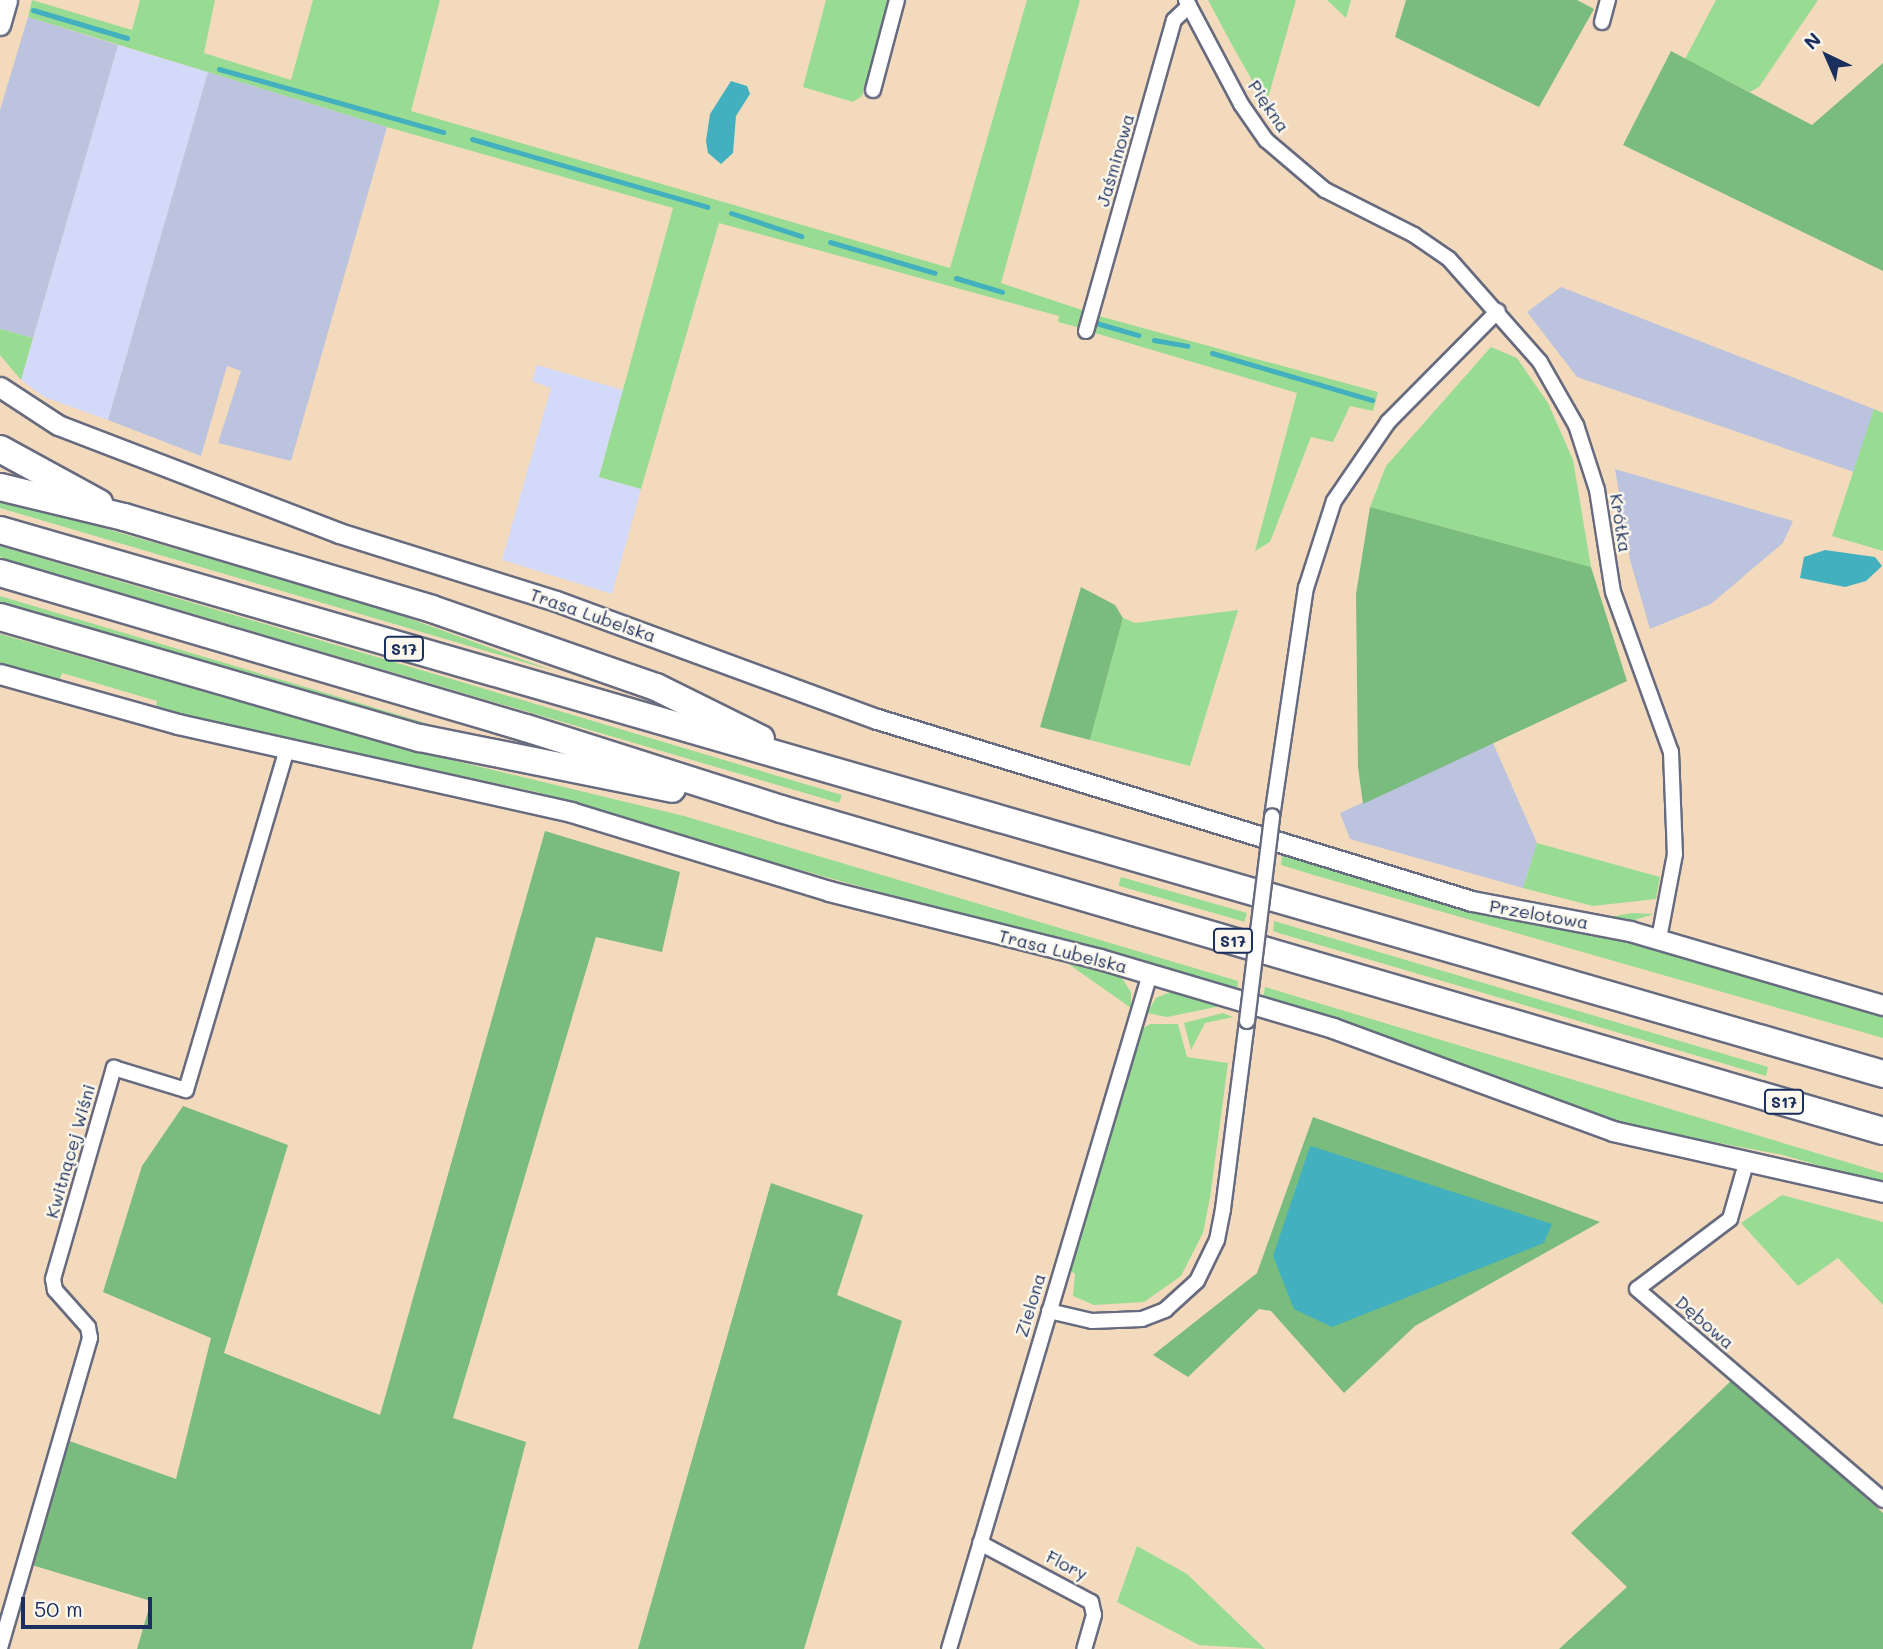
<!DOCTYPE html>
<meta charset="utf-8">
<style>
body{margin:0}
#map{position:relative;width:1883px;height:1649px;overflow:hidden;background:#f4dabd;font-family:Mali,sans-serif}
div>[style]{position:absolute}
.built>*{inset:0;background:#d2d9f9}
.industrial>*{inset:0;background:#bcc3de}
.green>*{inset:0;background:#98dc94;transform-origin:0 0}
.forest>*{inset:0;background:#7abc7e}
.water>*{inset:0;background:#42b0bf}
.stream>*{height:5px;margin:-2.5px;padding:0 2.5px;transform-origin:2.5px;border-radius:2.5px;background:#42b0bf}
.roads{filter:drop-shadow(2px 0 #676b7f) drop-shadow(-2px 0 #676b7f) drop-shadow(0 2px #676b7f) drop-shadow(0 -2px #676b7f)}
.minor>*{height:14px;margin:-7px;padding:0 7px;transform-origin:7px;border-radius:7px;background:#fff}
.tertiary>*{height:19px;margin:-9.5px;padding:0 9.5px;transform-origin:9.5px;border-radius:9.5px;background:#fff}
.motorway>*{height:26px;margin:-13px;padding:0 13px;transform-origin:13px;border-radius:13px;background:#fff}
.bridges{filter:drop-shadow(2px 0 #676b7f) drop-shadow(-2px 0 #676b7f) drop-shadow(0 2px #676b7f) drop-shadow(0 -2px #676b7f)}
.minor-bridge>*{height:14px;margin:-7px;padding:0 7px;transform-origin:7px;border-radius:7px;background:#fff}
span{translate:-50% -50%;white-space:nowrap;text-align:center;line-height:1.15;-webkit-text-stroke:5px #fbf7ec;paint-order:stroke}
.shield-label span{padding:2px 5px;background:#fbf7ec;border:2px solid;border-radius:5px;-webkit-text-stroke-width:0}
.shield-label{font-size:16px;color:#1b2f5e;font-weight:700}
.street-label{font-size:18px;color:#1b2f5e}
.north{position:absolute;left:1792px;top:21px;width:70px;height:70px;-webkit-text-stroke:5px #fbf7ec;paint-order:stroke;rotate:316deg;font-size:19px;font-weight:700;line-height:28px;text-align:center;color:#1b2f5e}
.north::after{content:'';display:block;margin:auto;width:24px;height:32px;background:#1b2f5e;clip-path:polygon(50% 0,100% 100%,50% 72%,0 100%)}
.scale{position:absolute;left:21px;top:1597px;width:131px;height:32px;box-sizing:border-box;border:4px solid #1b2f5e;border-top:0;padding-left:9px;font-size:21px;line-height:24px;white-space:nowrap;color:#1b2f5e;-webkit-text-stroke:5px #fbf7ec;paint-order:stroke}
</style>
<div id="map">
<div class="built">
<div style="clip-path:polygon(118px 45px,208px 72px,108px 420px,44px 397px,21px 380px)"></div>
<div style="clip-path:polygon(537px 365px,623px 390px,599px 477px,641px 489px,612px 594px,502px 560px,551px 388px,532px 381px)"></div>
</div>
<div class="industrial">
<div style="clip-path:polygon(28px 17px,118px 45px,33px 338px,0 329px,0 110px)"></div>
<div style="clip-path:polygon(208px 72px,387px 127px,291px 461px,218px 443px,241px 371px,227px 366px,201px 456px,108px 420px)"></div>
<div style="clip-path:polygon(1561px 287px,1874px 409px,1854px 472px,1577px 377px,1527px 312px)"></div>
<div style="clip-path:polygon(1615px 469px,1793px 521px,1783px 543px,1711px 604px,1650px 629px,1630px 560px)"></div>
<div style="clip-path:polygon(1493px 743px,1537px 843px,1523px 888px,1350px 839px,1340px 813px)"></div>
</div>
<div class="green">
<div style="clip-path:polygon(32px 0,132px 30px,140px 0,215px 0,204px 53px,291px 80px,313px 0,440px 0,411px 111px,950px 268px,1027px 0,1080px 0,1001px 283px,1085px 311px,1081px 328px,1058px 322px,1059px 316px,719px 223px,641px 489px,599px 477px,673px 208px,387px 127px,28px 17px)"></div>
<div style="clip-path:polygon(826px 0,889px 0,862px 96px,853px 102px,803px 87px)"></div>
<div style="clip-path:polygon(1208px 0,1296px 0,1266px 105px,1232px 45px)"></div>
<div style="clip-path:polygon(1327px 0,1351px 0,1346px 18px)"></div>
<div style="clip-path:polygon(1716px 0,1818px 0,1759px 87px,1750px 92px,1685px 59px)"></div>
<div style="clip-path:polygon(1099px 316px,1378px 392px,1373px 411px,1350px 406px,1333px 442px,1311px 437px,1270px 542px,1255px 551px,1297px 393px,1095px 333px)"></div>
<div style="clip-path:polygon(0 329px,33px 338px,21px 380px,0 355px)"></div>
<div style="clip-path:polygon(1491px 347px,1517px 358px,1548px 403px,1573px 460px,1591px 567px,1370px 507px,1386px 466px)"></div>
<div style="clip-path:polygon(1874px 409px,1883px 413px,1883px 551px,1832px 536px)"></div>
<div style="clip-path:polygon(0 498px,386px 610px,554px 671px,0 508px)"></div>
<div style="clip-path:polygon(0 546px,475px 686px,842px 795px,839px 803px,6px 559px,0 557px)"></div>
<div style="clip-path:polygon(0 596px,339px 697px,509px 748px,0 605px)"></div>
<div style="clip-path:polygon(1238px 610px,1190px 766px,1090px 740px,1123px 618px,1135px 623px)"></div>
<div style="clip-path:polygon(0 634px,406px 749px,684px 816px,1238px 981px,1237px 991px,732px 851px,537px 792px,156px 710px,157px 701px,62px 673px,59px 682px,0 664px)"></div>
<div style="clip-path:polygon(1537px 843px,1660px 877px,1656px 899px,1593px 906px,1523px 888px)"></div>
<div style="clip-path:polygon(1282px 854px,1498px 917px,1653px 948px,1883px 1016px,1883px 1038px,1317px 876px,1281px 865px)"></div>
<div style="left:1121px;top:877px;width:131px;height:9px;rotate:16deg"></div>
<div style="clip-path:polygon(1632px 913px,1654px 914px,1631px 921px,1609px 917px)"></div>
<div style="clip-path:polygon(1274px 921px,1768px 1067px,1766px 1076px,1282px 934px,1273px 931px)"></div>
<div style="clip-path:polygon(1060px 958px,1120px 975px,1131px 992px,1131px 1008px)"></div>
<div style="clip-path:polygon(1265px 987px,1883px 1173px,1883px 1184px,1783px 1155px,1619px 1124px,1263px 998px)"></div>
<div style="clip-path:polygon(1173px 991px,1182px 992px,1226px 1005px,1167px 1017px,1147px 1013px,1156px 998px)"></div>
<div style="clip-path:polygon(1223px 1013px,1233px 1017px,1205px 1023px,1191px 1050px,1184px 1023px)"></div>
<div style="clip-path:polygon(1150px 1024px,1178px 1024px,1187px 1057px,1228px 1063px,1210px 1198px,1203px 1233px,1181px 1276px,1144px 1302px,1094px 1305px,1073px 1296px,1075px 1274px,1071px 1271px,1142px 1029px)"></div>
<div style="clip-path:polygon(1782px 1195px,1883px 1222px,1883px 1305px,1838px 1258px,1798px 1286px,1741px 1223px)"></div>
<div style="clip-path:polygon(1137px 1546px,1187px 1574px,1265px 1649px,1199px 1645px,1117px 1602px)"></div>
</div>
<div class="forest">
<div style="clip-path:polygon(1406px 0,1577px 0,1594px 9px,1539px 107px,1395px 37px)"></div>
<div style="clip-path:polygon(1671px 51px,1812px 125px,1883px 63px,1883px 271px,1623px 145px)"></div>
<div style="clip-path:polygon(1370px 507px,1591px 567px,1627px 681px,1363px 804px,1358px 767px,1356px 594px)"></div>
<div style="clip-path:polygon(1081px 587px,1115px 605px,1123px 618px,1090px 740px,1040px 727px)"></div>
<div style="clip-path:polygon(545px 831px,680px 872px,662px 952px,596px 937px,453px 1418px,526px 1442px,472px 1649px,137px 1649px,151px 1601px,25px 1563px,61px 1438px,176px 1479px,211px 1338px,103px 1292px,142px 1166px,183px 1106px,288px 1145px,224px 1353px,380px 1415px)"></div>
<div style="clip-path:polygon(1313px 1117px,1600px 1222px,1415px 1326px,1344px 1393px,1271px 1311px,1259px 1309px,1188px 1377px,1153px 1355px,1257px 1273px)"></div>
<div style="clip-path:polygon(771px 1183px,863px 1215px,837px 1295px,902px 1321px,804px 1649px,638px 1649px)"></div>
<div style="clip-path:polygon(1732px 1380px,1883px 1513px,1883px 1649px,1559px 1649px,1627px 1587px,1571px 1533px)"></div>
</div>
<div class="water">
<div style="clip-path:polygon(731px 81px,747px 86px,750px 94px,736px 116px,733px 153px,721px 164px,708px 153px,706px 141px,710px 114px)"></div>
<div style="clip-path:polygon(1825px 550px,1875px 557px,1882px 566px,1866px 581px,1845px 587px,1800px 578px,1804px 557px)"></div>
<div style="clip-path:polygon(1310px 1146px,1311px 1146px,1552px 1224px,1544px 1243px,1332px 1327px,1294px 1309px,1273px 1256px)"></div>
</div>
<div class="stream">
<div style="left:33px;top:10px;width:98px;rotate:16.6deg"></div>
<div style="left:219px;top:69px;width:233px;rotate:15.7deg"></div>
<div style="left:472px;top:139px;width:245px;rotate:16.1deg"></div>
<div style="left:731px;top:213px;width:74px;rotate:18.2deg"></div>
<div style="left:830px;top:242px;width:109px;rotate:16.4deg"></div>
<div style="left:956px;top:278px;width:48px;rotate:16.9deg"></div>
<div style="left:1096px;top:323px;width:44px;rotate:15.9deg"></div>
<div style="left:1154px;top:340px;width:34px;rotate:10deg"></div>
<div style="left:1212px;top:353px;width:167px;rotate:16.4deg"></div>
</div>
<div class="roads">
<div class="minor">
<div style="left:1186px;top:0;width:118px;rotate:62.1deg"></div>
<div style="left:1241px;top:104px;width:44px;rotate:55.2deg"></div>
<div style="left:1266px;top:140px;width:77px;rotate:40.3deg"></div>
<div style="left:1325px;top:190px;width:100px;rotate:26.8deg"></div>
<div style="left:1414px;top:235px;width:42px;rotate:34.4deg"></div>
<div style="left:1449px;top:259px;width:137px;rotate:48.5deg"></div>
<div style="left:1540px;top:362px;width:73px;rotate:60.3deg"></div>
<div style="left:1576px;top:425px;width:68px;rotate:72.1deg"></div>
<div style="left:1597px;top:490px;width:103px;rotate:81.1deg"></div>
<div style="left:1613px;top:592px;width:170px;rotate:70.1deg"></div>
<div style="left:1671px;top:752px;width:102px;rotate:87.8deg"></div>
<div style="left:1675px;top:854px;width:86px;rotate:100.7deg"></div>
<div style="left:1602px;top:22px;width:23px;rotate:-75deg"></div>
<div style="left:873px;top:90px;width:93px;rotate:-75.1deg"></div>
<div style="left:1086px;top:331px;width:323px;rotate:-74.2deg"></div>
<div style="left:1174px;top:20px;width:21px;rotate:-43deg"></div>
<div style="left:1272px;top:817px;width:232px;rotate:-81.6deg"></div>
<div style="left:1306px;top:588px;width:91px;rotate:-72.2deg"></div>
<div style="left:1334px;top:501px;width:96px;rotate:-55.6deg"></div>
<div style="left:1388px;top:422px;width:156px;rotate:-45.3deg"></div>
<div style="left:1747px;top:1160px;width:61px;rotate:106.1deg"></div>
<div style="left:1730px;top:1219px;width:116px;rotate:143deg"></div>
<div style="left:1637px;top:1289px;width:324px;rotate:40.6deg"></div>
<div style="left:1049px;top:1311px;width:44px;rotate:13.1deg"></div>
<div style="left:1092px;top:1321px;width:50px;rotate:-2.3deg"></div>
<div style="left:1142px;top:1319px;width:25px;rotate:-21deg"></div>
<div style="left:1165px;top:1310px;width:43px;rotate:-42.2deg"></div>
<div style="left:1197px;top:1281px;width:46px;rotate:-64deg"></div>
<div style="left:1217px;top:1240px;width:32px;rotate:-79deg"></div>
<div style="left:1223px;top:1209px;width:190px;rotate:-82.7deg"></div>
<div style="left:980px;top:1543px;width:126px;rotate:28deg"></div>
<div style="left:1091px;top:1602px;width:13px;rotate:77deg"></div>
<div style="left:1094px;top:1615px;width:35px;rotate:106deg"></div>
<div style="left:0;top:1648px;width:323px;rotate:-73.8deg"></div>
<div style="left:90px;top:1338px;width:11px;rotate:-100deg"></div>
<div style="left:88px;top:1327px;width:50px;rotate:-131.7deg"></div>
<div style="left:55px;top:1290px;width:11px;rotate:-100deg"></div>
<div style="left:53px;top:1279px;width:220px;rotate:-73.9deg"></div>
<div style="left:114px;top:1068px;width:75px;rotate:17deg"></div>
<div style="left:186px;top:1090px;width:356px;rotate:-73.5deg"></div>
<div style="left:949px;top:1649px;width:704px;rotate:-73.42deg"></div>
</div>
<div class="tertiary">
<div style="left:0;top:25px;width:26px;rotate:-74deg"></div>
<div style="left:0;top:387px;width:69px;rotate:33.2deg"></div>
<div style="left:58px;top:425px;width:301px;rotate:21deg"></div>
<div style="left:339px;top:533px;width:227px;rotate:17.4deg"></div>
<div style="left:556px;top:601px;width:342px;rotate:20.2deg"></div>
<div style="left:877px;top:719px;width:622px;rotate:17.01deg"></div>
<div style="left:1472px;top:901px;width:161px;rotate:10.8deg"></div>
<div style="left:1630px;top:931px;width:264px;rotate:16.3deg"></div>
<div style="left:0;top:674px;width:185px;rotate:15.7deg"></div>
<div style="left:178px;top:724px;width:403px;rotate:12.6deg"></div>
<div style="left:571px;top:812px;width:270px;rotate:17deg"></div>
<div style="left:829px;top:891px;width:279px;rotate:14.1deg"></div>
<div style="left:1100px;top:959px;width:243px;rotate:16.5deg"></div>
<div style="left:1333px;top:1028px;width:298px;rotate:20.2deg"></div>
<div style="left:1613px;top:1131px;width:277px;rotate:12.7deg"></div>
</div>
<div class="motorway">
<div style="left:0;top:449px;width:113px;rotate:28.6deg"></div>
<div style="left:0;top:487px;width:128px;rotate:13.6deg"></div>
<div style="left:124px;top:517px;width:321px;rotate:16.6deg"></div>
<div style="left:432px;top:609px;width:237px;rotate:19.2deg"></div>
<div style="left:656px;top:687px;width:117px;rotate:26.3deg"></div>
<div style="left:0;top:530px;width:1960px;rotate:16.11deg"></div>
<div style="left:0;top:573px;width:548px;rotate:16.42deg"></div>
<div style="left:526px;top:728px;width:268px;rotate:17.6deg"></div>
<div style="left:781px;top:809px;width:1148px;rotate:16.29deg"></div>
<div style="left:0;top:617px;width:437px;rotate:16.1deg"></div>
<div style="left:420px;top:738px;width:257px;rotate:11.4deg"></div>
</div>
</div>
<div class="bridges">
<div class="minor-bridge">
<div style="left:1247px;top:1021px;width:206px;rotate:-83deg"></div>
</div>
</div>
<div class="shield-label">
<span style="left:404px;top:649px">S17</span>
<span style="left:1233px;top:941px">S17</span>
<span style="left:1784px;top:1102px">S17</span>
</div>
<div class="street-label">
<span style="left:1269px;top:106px;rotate:56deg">Piękna</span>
<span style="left:1115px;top:160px;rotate:-74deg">Jaśminowa</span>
<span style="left:1621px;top:523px;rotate:81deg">Krótka</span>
<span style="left:593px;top:615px;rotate:19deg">Trasa Lubelska</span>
<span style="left:1539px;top:914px;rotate:10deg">Przelotowa</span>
<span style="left:1063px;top:951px;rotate:14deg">Trasa Lubelska</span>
<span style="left:70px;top:1151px;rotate:-74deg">Kwitnącej Wiśni</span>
<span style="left:1030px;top:1305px;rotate:-73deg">Zielona</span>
<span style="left:1705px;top:1322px;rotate:41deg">Dębowa</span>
<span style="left:1067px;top:1565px;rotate:27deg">Flory</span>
</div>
<div class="north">N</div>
<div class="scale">50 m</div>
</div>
